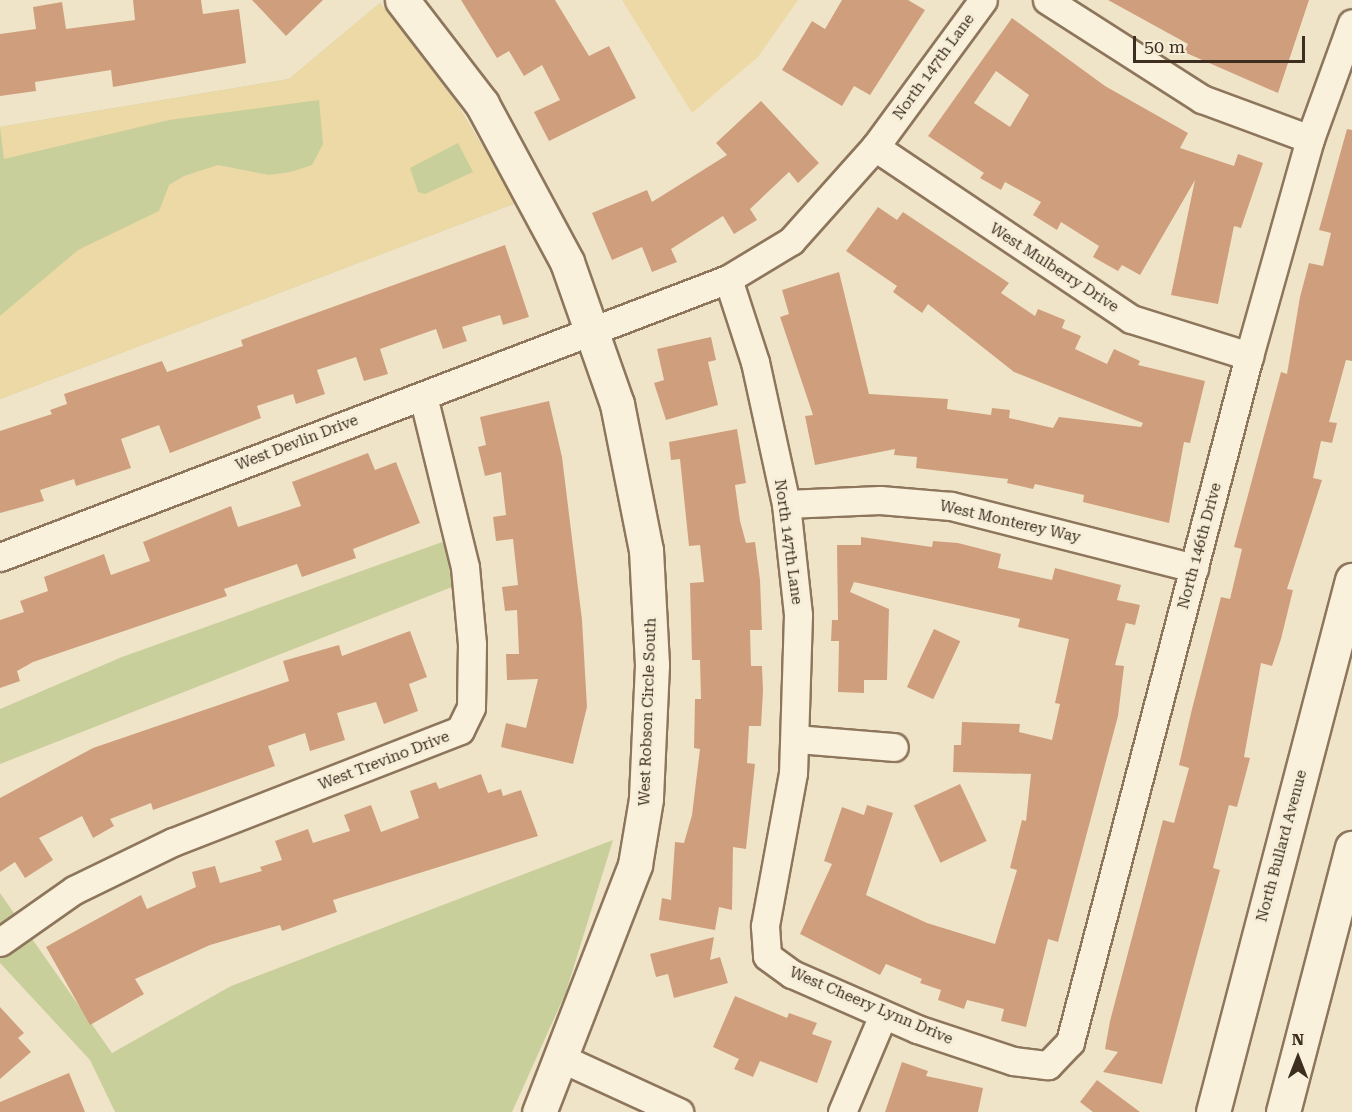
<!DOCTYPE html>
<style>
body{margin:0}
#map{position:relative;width:1352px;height:1112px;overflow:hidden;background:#f0e4c8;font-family:"Roboto Serif",serif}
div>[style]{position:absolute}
.green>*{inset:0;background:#c9cf9b}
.sand>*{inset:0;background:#ecd9a5}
.building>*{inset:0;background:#cf9f7d;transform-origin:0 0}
.roads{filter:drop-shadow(2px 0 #8d765c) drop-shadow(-2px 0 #8d765c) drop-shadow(0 2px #8d765c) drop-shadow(0 -2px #8d765c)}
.street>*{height:27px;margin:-13.5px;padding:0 13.5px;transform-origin:13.5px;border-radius:13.5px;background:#faf1dc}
.secondary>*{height:33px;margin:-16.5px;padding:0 16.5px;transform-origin:16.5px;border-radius:16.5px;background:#faf1dc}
span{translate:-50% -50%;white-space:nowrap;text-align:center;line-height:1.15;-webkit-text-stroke:6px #f7eed8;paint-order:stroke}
.street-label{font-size:15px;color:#3d2e20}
.north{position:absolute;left:1268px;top:1028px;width:60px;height:60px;-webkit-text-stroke:4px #f7eed8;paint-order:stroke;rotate:0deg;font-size:16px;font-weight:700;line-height:24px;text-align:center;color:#3d2e20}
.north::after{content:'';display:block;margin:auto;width:21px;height:27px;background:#3d2e20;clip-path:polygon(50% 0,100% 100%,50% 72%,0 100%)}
.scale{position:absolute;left:1133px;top:36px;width:172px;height:27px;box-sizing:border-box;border:3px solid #3d2e20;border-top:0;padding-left:8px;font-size:18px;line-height:21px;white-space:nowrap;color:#3d2e20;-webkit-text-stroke:4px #f7eed8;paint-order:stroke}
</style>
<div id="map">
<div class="green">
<div style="clip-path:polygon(380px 3px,457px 104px,516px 203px,0 399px,0 127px,289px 79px)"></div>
<div style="clip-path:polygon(445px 541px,452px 587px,0 764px,0 709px,122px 657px)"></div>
<div style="clip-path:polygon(613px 840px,566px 992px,512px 1112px,115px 1112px,90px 1060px,0 963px,0 893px,112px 1053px,231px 986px)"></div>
</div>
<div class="sand">
<div style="clip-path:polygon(622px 0,798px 0,758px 57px,692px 113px)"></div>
<div style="clip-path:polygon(evenodd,380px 3px,457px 104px,516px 203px,0 399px,0 316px,78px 250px,159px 211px,169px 185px,184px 176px,218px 165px,269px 175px,291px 172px,312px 165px,323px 144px,319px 100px,169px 120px,4px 159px,0 127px,289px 79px,380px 3px,458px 143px,473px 172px,425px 194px,418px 192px,410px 168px,458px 143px)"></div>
</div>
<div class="building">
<div style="clip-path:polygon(133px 0,201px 0,203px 14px,239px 9px,246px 63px,113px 87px,111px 70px,35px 82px,36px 91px,0 96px,0 34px,36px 29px,33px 7px,62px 2px,66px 29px,135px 20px)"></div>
<div style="clip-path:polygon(252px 0,323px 0,286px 36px)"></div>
<div style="clip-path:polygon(461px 0,555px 0,589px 56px,609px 46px,636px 98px,549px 141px,534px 112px,560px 100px,542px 65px,524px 76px,509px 51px,497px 58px)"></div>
<div style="clip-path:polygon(842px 0,908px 0,925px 10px,870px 95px,854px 86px,842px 106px,782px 70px,812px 21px,825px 29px)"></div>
<div style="clip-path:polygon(1108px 0,1309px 0,1278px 93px,1184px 52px,1188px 44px)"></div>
<div style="clip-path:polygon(evenodd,1012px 18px,1105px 86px,1188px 133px,1180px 148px,1234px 166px,1238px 154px,1263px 163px,1241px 228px,1234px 226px,1218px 304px,1171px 295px,1195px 180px,1140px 275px,1122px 265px,1118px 271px,1093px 257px,1099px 246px,1061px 222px,1057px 230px,1033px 215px,1041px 202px,1005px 182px,1001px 190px,980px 178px,984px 173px,928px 136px,1012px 18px,996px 71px,1029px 95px,1010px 127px,974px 103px,996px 71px)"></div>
<div style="clip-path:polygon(761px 101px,819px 163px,798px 183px,789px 172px,750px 209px,757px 220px,734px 234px,723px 216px,671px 249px,677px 262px,652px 272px,642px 247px,612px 260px,592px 213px,647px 190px,652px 202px,727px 155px,716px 143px)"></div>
<div style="clip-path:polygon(1347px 129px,1352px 130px,1352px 361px,1346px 360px,1329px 422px,1337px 423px,1332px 443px,1321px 441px,1313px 478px,1322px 480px,1287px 589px,1293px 590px,1281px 639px,1272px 666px,1261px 663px,1244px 757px,1250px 758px,1237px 807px,1229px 805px,1213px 868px,1220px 870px,1162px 1084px,1103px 1072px,1118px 1052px,1105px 1049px,1110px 1021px,1163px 820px,1174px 823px,1189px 768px,1179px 765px,1192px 709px,1221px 597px,1230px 599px,1242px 549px,1234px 547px,1281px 372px,1287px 374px,1300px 297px,1309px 263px,1323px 266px,1331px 233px,1319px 230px)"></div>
<div style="clip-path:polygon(878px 207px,897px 220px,903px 212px,1009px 283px,1001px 293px,1035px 316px,1038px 309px,1065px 320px,1062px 328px,1081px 336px,1075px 349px,1107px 364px,1114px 349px,1140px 361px,1138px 365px,1205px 381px,1190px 443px,1184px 442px,1169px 523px,1083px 502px,1084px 495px,1035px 484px,1033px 489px,1007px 483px,1008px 479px,916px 468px,917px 457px,894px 455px,895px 449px,815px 465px,805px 416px,813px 415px,780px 317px,789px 314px,782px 290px,839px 272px,869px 394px,948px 399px,947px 409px,991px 415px,992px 408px,1010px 410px,1009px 418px,1053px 428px,1059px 417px,1141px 427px,1143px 423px,1014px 372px,928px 304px,922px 313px,893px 292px,897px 286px,846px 251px)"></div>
<div style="clip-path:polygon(505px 245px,529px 317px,503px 325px,500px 315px,462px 327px,467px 341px,443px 349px,436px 329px,380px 349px,388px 374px,364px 381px,356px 357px,317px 370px,325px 394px,296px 404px,293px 394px,257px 406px,261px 418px,170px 453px,159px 425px,121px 439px,131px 468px,76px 486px,74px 479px,40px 490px,44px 501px,0 513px,0 431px,52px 414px,50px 410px,67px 404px,64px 394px,162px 361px,167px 372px,243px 346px,241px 340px)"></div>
<div style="clip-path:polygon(711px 337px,716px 360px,708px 362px,718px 405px,666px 420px,654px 383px,664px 380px,657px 349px)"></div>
<div style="clip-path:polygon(549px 401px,562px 457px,582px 620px,587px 707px,573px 764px,501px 747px,506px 723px,526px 728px,538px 679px,507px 680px,506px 654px,519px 654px,517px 610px,505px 611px,502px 587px,518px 585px,513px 539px,496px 541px,493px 517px,506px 515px,501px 472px,485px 476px,478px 447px,486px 445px,480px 417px)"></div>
<div style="clip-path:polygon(737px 429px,746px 483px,735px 485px,740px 521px,746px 543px,755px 542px,760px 580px,762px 630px,750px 630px,751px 666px,762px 666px,763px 691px,761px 726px,749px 726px,747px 763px,755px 764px,746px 849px,733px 847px,732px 910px,719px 907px,715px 930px,659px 920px,662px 898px,671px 900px,675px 842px,684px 843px,692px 815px,700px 749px,694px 748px,695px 699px,701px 699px,700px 660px,692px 660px,690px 583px,704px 582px,700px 545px,689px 546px,680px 459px,671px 460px,669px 442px)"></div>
<div style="clip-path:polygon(368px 453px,375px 470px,396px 462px,420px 523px,353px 549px,356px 558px,302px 577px,297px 564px,224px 589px,227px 596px,33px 662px,17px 671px,20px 681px,0 688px,0 620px,24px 612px,20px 601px,48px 591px,44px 577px,104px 554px,111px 575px,150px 561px,143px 542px,231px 506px,238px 527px,301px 506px,292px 482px)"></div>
<div style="clip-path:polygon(861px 537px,932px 547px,933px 541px,958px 543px,1001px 554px,998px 568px,1052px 580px,1055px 568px,1082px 575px,1121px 585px,1117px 600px,1140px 605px,1135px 625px,1126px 623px,1115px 665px,1124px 666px,1118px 716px,1058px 942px,1048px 939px,1026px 1027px,1001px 1021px,1004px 1009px,967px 1000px,964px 1009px,938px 1000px,941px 990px,920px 983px,922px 979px,886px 964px,880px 975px,800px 934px,832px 864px,824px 861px,842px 807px,864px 815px,867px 805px,893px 813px,866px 895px,927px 923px,995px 944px,1017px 870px,1010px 868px,1022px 820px,1026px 821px,1031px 774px,953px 772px,954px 745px,961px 745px,962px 722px,1020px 724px,1019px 732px,1052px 740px,1060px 704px,1055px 703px,1069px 639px,1018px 627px,1020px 619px,854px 582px,850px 592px,889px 609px,887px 680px,864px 680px,864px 693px,838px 692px,839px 641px,831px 641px,832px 620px,838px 620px,837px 545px,861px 545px)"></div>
<div style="left:934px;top:629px;width:29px;height:64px;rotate:25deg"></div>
<div style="clip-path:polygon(410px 631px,427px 677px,409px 684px,418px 711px,384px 724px,376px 702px,337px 713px,345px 740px,310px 751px,305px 733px,268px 746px,275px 766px,153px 810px,151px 803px,110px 819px,114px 826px,93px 838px,82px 816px,39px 838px,53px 860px,25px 878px,15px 862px,0 872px,0 798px,93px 748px,289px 681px,283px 661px,339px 645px,342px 656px)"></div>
<div style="clip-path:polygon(481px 774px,488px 793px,501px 789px,503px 796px,521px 790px,538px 836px,333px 900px,337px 912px,282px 931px,280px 925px,210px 945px,135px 979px,144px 994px,90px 1025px,46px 947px,141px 895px,147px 909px,196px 887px,192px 872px,215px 866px,220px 883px,262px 871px,260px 867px,282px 860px,275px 841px,308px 829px,313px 843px,350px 831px,344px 815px,371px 805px,381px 832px,419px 818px,410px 791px,436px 782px,439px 789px)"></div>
<div style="left:960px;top:784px;width:63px;height:51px;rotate:65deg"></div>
<div style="clip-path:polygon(714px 937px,710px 960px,720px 957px,728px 983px,674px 998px,668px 974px,656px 977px,650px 954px)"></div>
<div style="clip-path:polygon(735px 996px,787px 1018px,789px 1013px,817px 1023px,812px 1034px,832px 1041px,817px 1083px,760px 1061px,753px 1077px,734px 1069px,739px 1059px,713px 1047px)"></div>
<div style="clip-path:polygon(0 1007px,24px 1033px,18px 1038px,31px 1052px,0 1079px)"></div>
<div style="clip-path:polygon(902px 1062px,928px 1071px,926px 1076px,983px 1088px,978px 1112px,885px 1112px)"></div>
<div style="clip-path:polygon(69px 1073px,85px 1112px,0 1112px,0 1102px)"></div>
<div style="clip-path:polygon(1097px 1080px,1140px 1112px,1093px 1112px,1080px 1102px)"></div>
</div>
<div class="roads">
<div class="street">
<div style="left:1047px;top:0;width:184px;rotate:32.6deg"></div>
<div style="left:1202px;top:99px;width:115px;rotate:20.3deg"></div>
<div style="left:875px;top:147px;width:308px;rotate:33.9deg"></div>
<div style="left:1131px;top:319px;width:124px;rotate:17.4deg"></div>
<div style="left:728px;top:279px;width:87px;rotate:72deg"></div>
<div style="left:755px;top:362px;width:145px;rotate:77.7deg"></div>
<div style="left:786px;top:504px;width:112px;rotate:83.8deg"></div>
<div style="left:798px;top:615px;width:158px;rotate:91.8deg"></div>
<div style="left:793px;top:773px;width:156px;rotate:100.4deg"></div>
<div style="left:765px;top:926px;width:30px;rotate:86deg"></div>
<div style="left:767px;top:956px;width:31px;rotate:36deg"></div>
<div style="left:792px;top:974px;width:137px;rotate:23.7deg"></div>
<div style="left:917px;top:1029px;width:101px;rotate:18.4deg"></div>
<div style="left:1013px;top:1061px;width:35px;rotate:7deg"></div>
<div style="left:1048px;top:1065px;width:32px;rotate:-46deg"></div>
<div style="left:1070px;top:1042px;width:709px;rotate:-75.38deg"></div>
<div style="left:1249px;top:356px;width:225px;rotate:-74.3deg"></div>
<div style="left:1310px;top:139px;width:123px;rotate:-70.1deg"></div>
<div style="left:786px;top:504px;width:94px;rotate:-2.4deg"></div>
<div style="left:880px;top:500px;width:71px;rotate:4.8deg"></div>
<div style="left:951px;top:506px;width:251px;rotate:14.3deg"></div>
<div style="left:0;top:557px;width:779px;rotate:-20.9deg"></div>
<div style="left:728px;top:279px;width:74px;rotate:-31.1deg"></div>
<div style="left:791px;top:241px;width:126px;rotate:-48.2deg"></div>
<div style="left:875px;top:147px;width:182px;rotate:-53.7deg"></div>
<div style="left:796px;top:739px;width:98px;rotate:4.7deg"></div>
<div style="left:0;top:942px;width:90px;rotate:-35.1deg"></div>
<div style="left:74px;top:890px;width:110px;rotate:-25.9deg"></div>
<div style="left:173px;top:842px;width:308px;rotate:-21.3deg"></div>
<div style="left:460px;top:730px;width:25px;rotate:-64deg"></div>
<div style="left:471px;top:707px;width:63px;rotate:-89.1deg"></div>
<div style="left:472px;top:644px;width:77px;rotate:-95.2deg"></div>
<div style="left:465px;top:567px;width:176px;rotate:-103.8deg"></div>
<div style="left:563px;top:1059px;width:128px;rotate:24.6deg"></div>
<div style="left:842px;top:1112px;width:105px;rotate:-67.1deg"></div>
</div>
<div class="secondary">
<div style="left:402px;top:0;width:131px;rotate:52.4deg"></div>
<div style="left:482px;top:104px;width:179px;rotate:61.7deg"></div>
<div style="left:567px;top:262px;width:151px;rotate:70.6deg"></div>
<div style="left:617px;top:404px;width:149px;rotate:78.8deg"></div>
<div style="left:646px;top:550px;width:115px;rotate:87deg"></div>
<div style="left:652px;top:665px;width:134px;rotate:92.6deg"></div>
<div style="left:646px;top:799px;width:67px;rotate:99.5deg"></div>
<div style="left:635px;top:865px;width:265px;rotate:111.2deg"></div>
<div style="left:1213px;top:1112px;width:550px;rotate:-75.36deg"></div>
<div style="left:1283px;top:1112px;width:273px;rotate:-75.4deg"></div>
</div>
</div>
<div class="street-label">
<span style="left:934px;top:67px;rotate:-54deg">North 147th Lane</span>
<span style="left:1054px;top:268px;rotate:33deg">West Mulberry Drive</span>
<span style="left:297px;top:443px;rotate:-21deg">West Devlin Drive</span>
<span style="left:1010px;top:522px;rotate:13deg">West Monterey Way</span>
<span style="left:788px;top:542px;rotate:82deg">North 147th Lane</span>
<span style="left:1200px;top:546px;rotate:-75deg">North 146th Drive</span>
<span style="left:648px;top:712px;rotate:-88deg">West Robson Circle South</span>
<span style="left:384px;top:761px;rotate:-21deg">West Trevino Drive</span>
<span style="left:1282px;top:846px;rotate:-75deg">North Bullard Avenue</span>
<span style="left:871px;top:1006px;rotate:23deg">West Cheery Lynn Drive</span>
</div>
<div class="north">N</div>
<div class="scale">50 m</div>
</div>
